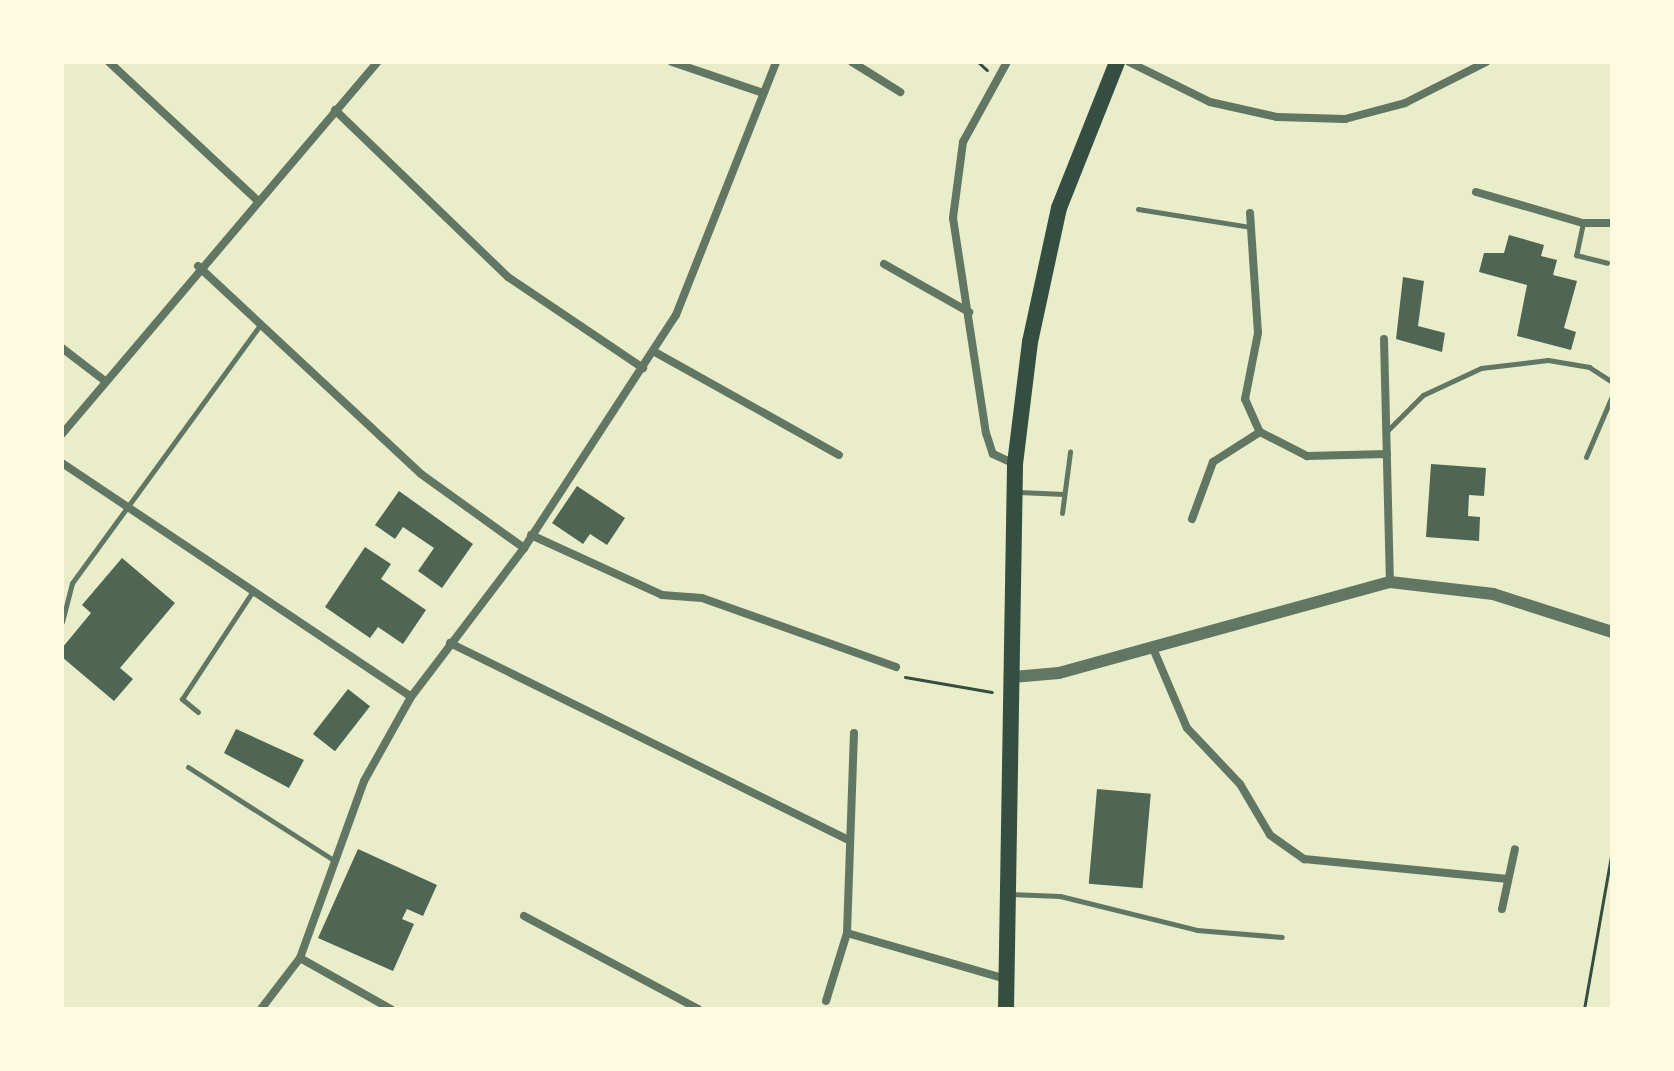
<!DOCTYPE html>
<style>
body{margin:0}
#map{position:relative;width:1674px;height:1071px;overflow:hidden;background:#e9edc9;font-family:"PT Sans",sans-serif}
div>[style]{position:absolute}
.building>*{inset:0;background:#4f6655;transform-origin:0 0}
.path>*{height:3px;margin:-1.5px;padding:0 1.5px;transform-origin:1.5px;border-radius:1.5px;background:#344e41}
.service>*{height:5px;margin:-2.5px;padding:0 2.5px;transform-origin:2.5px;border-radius:2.5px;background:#617663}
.minor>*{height:8px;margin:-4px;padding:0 4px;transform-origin:4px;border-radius:4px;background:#617663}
.tertiary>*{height:12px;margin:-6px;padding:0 6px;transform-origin:6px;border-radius:6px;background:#617663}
.primary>*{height:16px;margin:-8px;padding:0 8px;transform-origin:8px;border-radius:8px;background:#344e41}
span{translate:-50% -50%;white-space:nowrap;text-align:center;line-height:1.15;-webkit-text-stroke:6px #fefae0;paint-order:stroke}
.frame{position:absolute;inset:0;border:64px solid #fefae0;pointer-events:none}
</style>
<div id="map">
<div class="building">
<div style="clip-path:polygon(1509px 235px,1544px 245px,1541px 256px,1557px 260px,1553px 275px,1577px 281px,1564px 328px,1576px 332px,1571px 350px,1517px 336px,1527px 285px,1479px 272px,1484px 253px,1504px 253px)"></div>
<div style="clip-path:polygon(1403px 277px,1424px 281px,1418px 326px,1445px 333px,1442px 352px,1396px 339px)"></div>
<div style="clip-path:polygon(1431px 464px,1486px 468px,1484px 496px,1469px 495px,1468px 516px,1480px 517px,1479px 541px,1426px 537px)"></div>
<div style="clip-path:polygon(577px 486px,625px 518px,607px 545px,590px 534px,583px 544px,552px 523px)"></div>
<div style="clip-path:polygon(399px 491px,473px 544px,442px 588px,418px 571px,434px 548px,403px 527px,395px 539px,375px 525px)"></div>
<div style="clip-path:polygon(365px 547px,391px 564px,381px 579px,426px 610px,403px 644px,378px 627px,370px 638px,325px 607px)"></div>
<div style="clip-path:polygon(122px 558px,175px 603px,120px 668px,133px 679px,114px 701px,62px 657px,62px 648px,91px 613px,82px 605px)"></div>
<div style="left:348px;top:689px;width:28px;height:57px;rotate:38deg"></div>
<div style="clip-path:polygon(236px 729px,304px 760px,289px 788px,224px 753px)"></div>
<div style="left:1097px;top:789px;width:54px;height:95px;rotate:5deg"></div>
<div style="clip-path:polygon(358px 849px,437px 885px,423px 916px,407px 909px,402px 919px,414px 924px,393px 971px,318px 938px)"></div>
</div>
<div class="path">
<div style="left:978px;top:62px;width:12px;rotate:42deg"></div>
<div style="left:905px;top:677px;width:88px;rotate:9.8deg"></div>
<div style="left:1584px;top:1009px;width:160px;rotate:-80deg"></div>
</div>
<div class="service">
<div style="left:1138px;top:209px;width:113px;rotate:9.1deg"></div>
<div style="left:1583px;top:223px;width:33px;rotate:102deg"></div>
<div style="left:1576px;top:255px;width:32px;rotate:14deg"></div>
<div style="left:1385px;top:433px;width:54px;rotate:-45deg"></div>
<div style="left:1423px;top:395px;width:64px;rotate:-25deg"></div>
<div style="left:1481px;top:368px;width:67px;rotate:-6.8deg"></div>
<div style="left:1548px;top:360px;width:42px;rotate:9.7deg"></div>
<div style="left:1589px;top:367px;width:27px;rotate:33deg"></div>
<div style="left:1586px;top:457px;width:66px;rotate:-66.9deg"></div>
<div style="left:1019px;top:492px;width:45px;rotate:2.5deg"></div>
<div style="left:1062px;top:513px;width:62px;rotate:-82.5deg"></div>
<div style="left:62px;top:622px;width:40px;rotate:-75.6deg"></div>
<div style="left:72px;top:583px;width:319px;rotate:-53.9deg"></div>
<div style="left:198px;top:712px;width:21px;rotate:-141deg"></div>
<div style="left:182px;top:699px;width:129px;rotate:-56.7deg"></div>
<div style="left:188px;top:767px;width:174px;rotate:32.6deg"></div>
<div style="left:1011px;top:894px;width:49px;rotate:2.3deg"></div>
<div style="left:1060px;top:896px;width:141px;rotate:13.9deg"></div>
<div style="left:1197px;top:930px;width:85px;rotate:4.7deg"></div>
</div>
<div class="minor">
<div style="left:109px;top:62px;width:202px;rotate:43deg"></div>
<div style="left:672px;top:62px;width:96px;rotate:18.8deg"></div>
<div style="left:852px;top:62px;width:57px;rotate:32deg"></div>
<div style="left:1007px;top:62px;width:91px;rotate:118.8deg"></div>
<div style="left:963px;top:142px;width:77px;rotate:97.5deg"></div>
<div style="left:953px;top:218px;width:218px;rotate:81.3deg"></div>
<div style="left:986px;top:433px;width:22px;rotate:72deg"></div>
<div style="left:993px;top:454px;width:23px;rotate:25deg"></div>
<div style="left:1129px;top:62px;width:90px;rotate:26.3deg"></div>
<div style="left:1210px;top:102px;width:69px;rotate:12.6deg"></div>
<div style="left:1277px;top:117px;width:68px;rotate:1.7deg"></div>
<div style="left:1345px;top:119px;width:62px;rotate:-14.9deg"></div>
<div style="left:1405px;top:103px;width:91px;rotate:-26.8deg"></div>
<div style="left:335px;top:110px;width:240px;rotate:44deg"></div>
<div style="left:508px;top:277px;width:163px;rotate:34deg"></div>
<div style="left:1476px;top:192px;width:111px;rotate:16.2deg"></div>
<div style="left:1583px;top:223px;width:29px"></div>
<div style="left:1250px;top:213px;width:120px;rotate:86.2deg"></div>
<div style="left:1258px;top:333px;width:67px;rotate:101.1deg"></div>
<div style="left:1245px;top:399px;width:36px;rotate:66deg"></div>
<div style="left:1260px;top:432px;width:53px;rotate:27.1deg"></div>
<div style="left:1307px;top:456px;width:80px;rotate:-1.4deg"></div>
<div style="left:884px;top:264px;width:98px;rotate:29.5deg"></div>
<div style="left:198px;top:266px;width:305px;rotate:43deg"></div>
<div style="left:421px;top:474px;width:127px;rotate:35.7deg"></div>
<div style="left:1384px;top:339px;width:243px;rotate:88.6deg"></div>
<div style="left:62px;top:348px;width:54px;rotate:37.5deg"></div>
<div style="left:653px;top:351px;width:213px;rotate:29.2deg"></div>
<div style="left:62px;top:434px;width:487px;rotate:-49.7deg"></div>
<div style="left:62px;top:463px;width:420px;rotate:33.8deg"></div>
<div style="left:1192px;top:519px;width:61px;rotate:-69.8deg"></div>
<div style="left:1213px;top:462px;width:56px;rotate:-32.6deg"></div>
<div style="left:531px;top:535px;width:144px;rotate:24.6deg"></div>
<div style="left:662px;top:595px;width:40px;rotate:4.3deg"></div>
<div style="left:702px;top:598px;width:206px;rotate:19.6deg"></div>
<div style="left:450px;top:643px;width:446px;rotate:26.3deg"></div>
<div style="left:1152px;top:646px;width:89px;rotate:66.9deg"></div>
<div style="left:1187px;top:728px;width:77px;rotate:46.6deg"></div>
<div style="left:1240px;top:784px;width:59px;rotate:59.5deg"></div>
<div style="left:1270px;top:835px;width:42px;rotate:35.2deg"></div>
<div style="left:1304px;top:859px;width:205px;rotate:5.6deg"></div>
<div style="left:1502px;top:909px;width:61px;rotate:-77.8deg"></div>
<div style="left:524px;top:916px;width:197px;rotate:28.1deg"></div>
<div style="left:847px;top:933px;width:166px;rotate:16.1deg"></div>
<div style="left:300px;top:958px;width:104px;rotate:29.3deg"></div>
<div style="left:826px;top:1001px;width:71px;rotate:-72.8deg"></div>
<div style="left:847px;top:933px;width:200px;rotate:-88deg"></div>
<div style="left:261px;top:1009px;width:64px;rotate:-52.6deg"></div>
<div style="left:300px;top:958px;width:188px;rotate:-70.1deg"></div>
<div style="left:364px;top:781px;width:96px;rotate:-60.8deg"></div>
<div style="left:411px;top:697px;width:187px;rotate:-52.8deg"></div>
<div style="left:524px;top:548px;width:278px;rotate:-56.9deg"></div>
<div style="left:676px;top:315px;width:272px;rotate:-68.4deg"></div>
</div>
<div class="tertiary">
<div style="left:1012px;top:677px;width:47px;rotate:-4.9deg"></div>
<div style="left:1059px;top:673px;width:343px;rotate:-15.4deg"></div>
<div style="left:1390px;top:582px;width:104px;rotate:6.6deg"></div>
<div style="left:1493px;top:594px;width:125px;rotate:17.7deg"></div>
</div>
<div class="primary">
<div style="left:1006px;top:1009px;width:545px;rotate:-89.05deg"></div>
<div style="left:1015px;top:464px;width:123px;rotate:-83deg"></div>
<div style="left:1030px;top:342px;width:137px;rotate:-77.8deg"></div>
<div style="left:1059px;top:208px;width:157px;rotate:-68.3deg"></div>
</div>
<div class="frame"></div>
</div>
